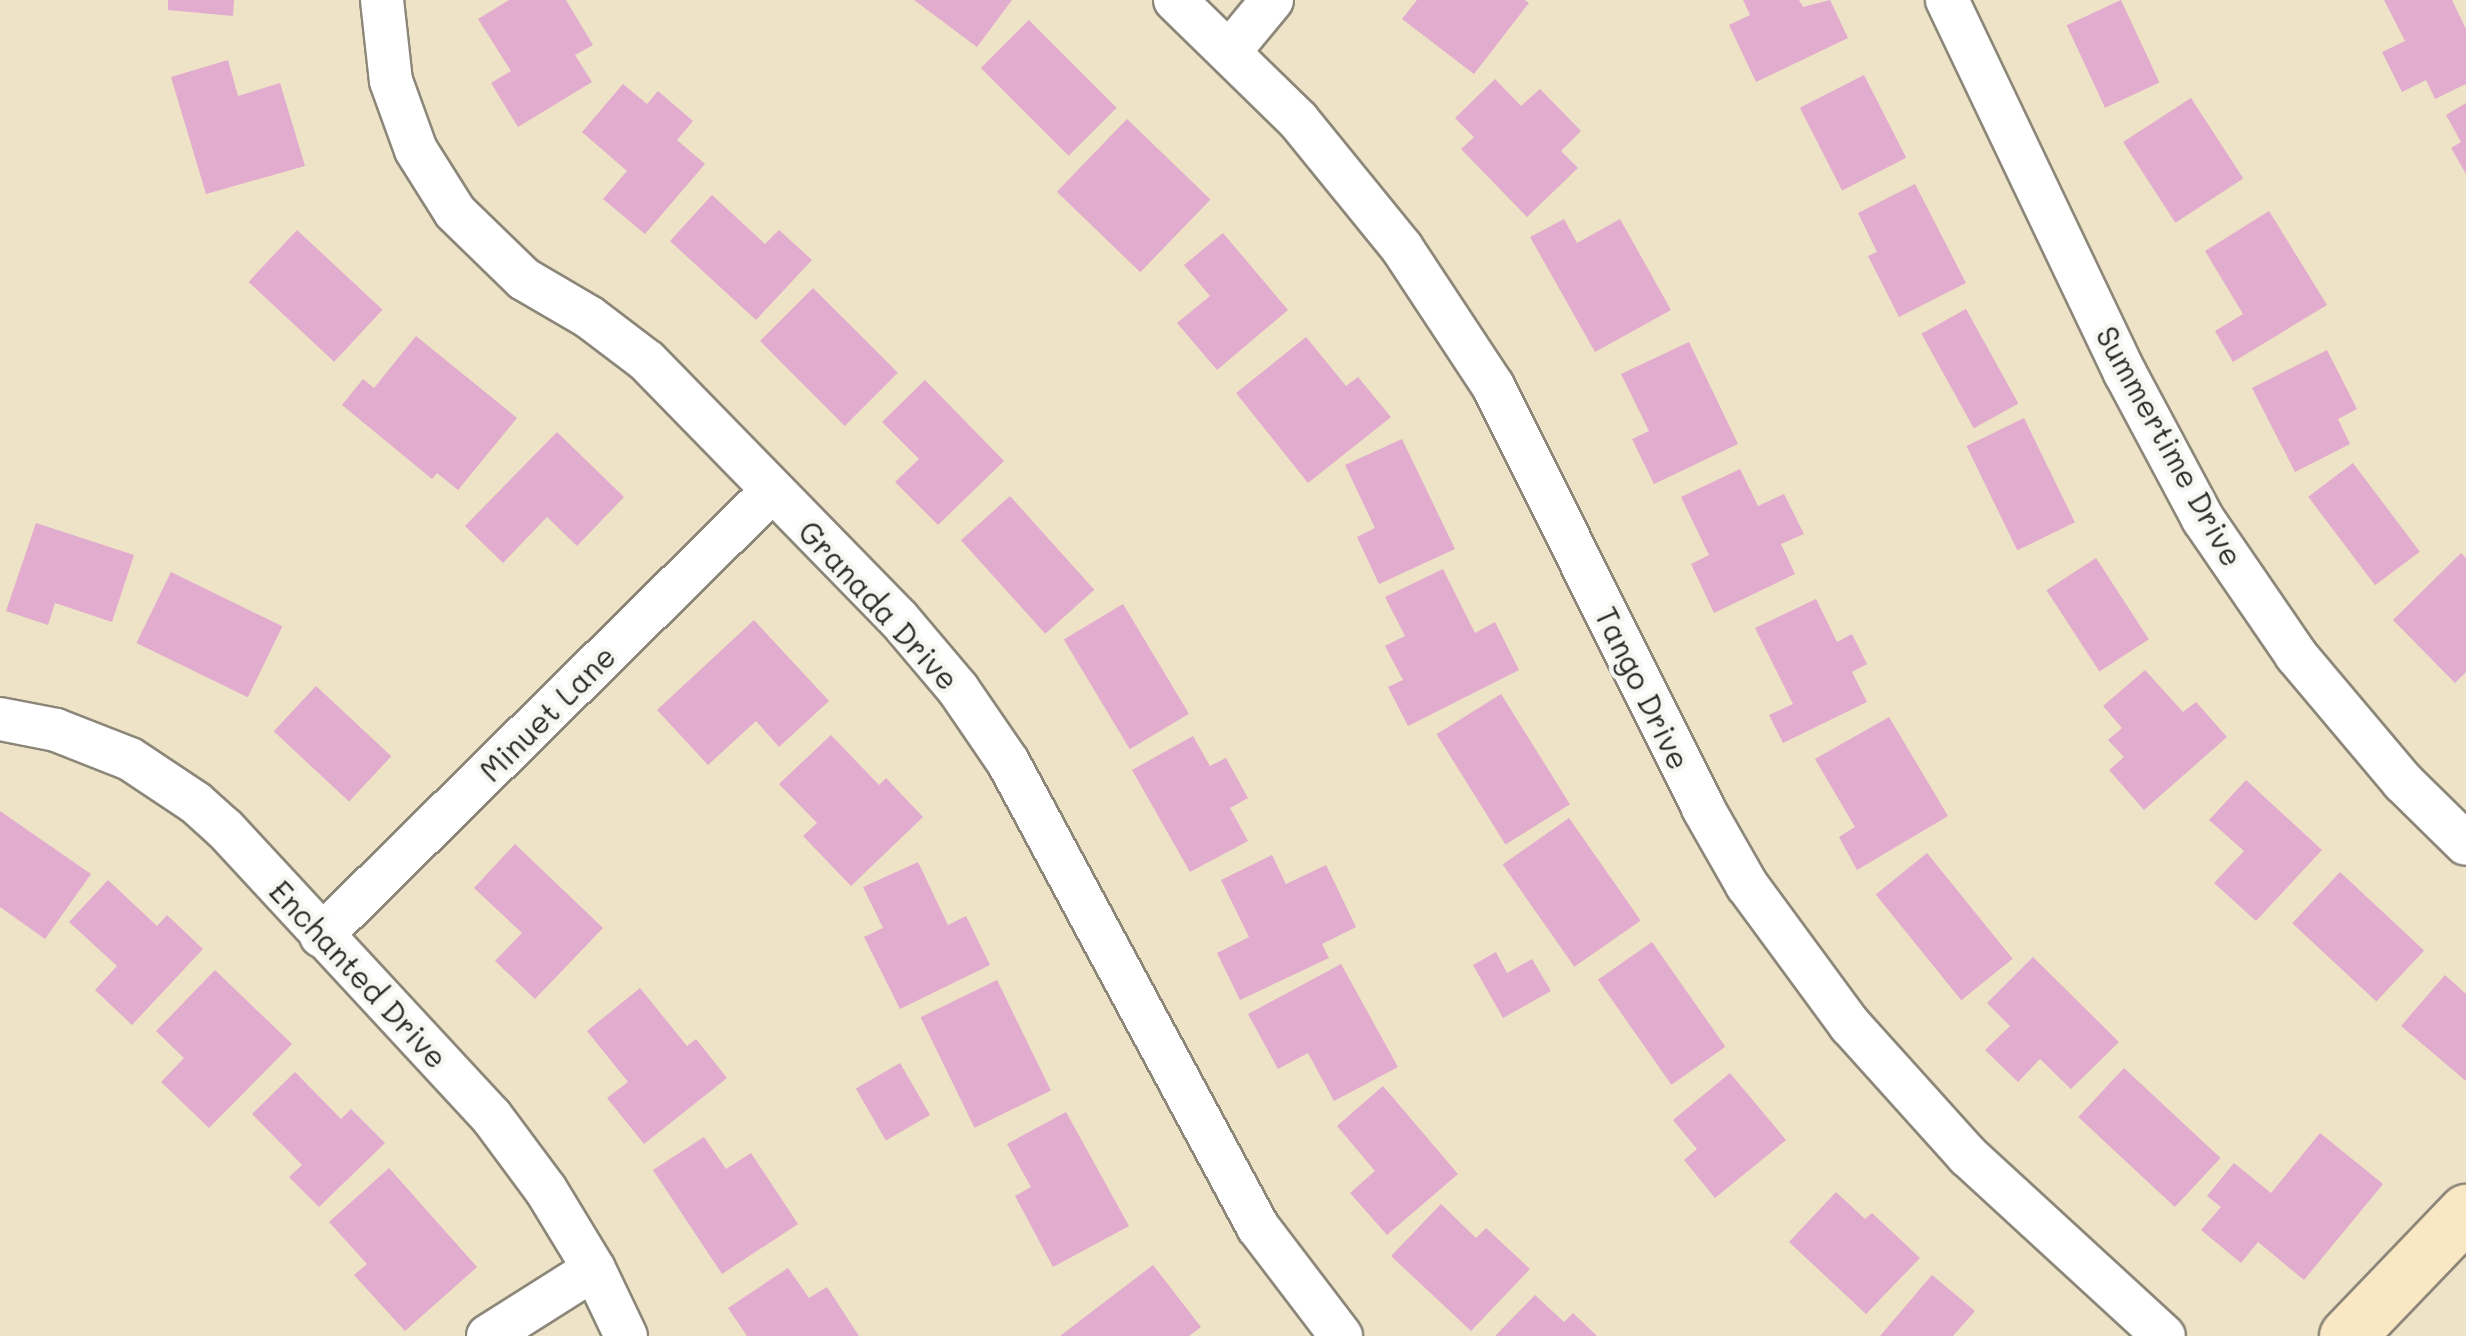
<!DOCTYPE html>
<style>
body{margin:0}
#map{position:relative;width:2466px;height:1336px;overflow:hidden;background:#eee3c7;font-family:Mali,sans-serif}
div>[style]{position:absolute}
.building>*{inset:0;background:#e1accd;transform-origin:0 0}
.roads{filter:drop-shadow(2px 0 #8c8779) drop-shadow(-2px 0 #8c8779) drop-shadow(0 2px #8c8779) drop-shadow(0 -2px #8c8779)}
.street>*{height:42px;margin:-21px;padding:0 21px;transform-origin:21px;border-radius:21px;background:#fff}
.secondary>*{height:55px;margin:-27.5px;padding:0 27.5px;transform-origin:27.5px;border-radius:27.5px;background:#fae7c3}
span{translate:-50% -50%;white-space:nowrap;text-align:center;line-height:1.15;-webkit-text-stroke:9px #f6f6f2;paint-order:stroke}
.street-label{font-size:30px;color:#2b2b2b}
</style>
<div id="map">
<div class="building">
<div style="clip-path:polygon(168px 0,234px 0,233px 16px,168px 10px)"></div>
<div style="clip-path:polygon(509px 0,566px 0,593px 45px,575px 55px,592px 82px,518px 127px,491px 83px,511px 71px,478px 19px)"></div>
<div style="clip-path:polygon(914px 0,1012px 0,977px 47px)"></div>
<div style="clip-path:polygon(1417px 0,1525px 0,1529px 3px,1474px 74px,1402px 19px)"></div>
<div style="clip-path:polygon(1743px 0,1799px 0,1803px 7px,1830px 0,1848px 38px,1756px 82px,1729px 25px,1750px 15px)"></div>
<div style="left:2121px;top:0;width:91px;height:60px;rotate:65deg"></div>
<div style="clip-path:polygon(2384px 0,2452px 0,2466px 29px,2466px 84px,2435px 99px,2426px 80px,2402px 92px,2382px 52px,2405px 41px)"></div>
<div style="left:1029px;top:20px;width:124px;height:68px;rotate:45deg"></div>
<div style="clip-path:polygon(228px 60px,238px 96px,280px 83px,305px 166px,206px 194px,171px 77px)"></div>
<div style="left:1864px;top:75px;width:93px;height:72px;rotate:63deg"></div>
<div style="clip-path:polygon(1495px 79px,1521px 106px,1540px 89px,1581px 131px,1561px 151px,1578px 168px,1527px 217px,1461px 149px,1474px 137px,1455px 118px)"></div>
<div style="clip-path:polygon(623px 84px,647px 104px,658px 91px,693px 121px,677px 140px,705px 164px,645px 234px,603px 199px,627px 171px,582px 132px)"></div>
<div style="left:2191px;top:98px;width:96px;height:81px;rotate:57deg"></div>
<div style="clip-path:polygon(2466px 103px,2466px 174px,2451px 148px,2461px 142px,2446px 115px)"></div>
<div style="left:1127px;top:119px;width:116px;height:101px;rotate:44deg"></div>
<div style="clip-path:polygon(1915px 184px,1966px 283px,1899px 317px,1868px 256px,1877px 252px,1858px 213px)"></div>
<div style="clip-path:polygon(712px 195px,765px 244px,779px 230px,812px 260px,756px 320px,670px 241px)"></div>
<div style="clip-path:polygon(2269px 211px,2327px 305px,2233px 362px,2215px 331px,2243px 314px,2205px 251px)"></div>
<div style="clip-path:polygon(1564px 219px,1577px 243px,1620px 219px,1671px 310px,1595px 352px,1530px 237px)"></div>
<div style="left:297px;top:230px;width:117px;height:71px;rotate:43deg"></div>
<div style="clip-path:polygon(1223px 233px,1288px 310px,1217px 370px,1177px 323px,1210px 296px,1184px 265px)"></div>
<div style="left:813px;top:288px;width:120px;height:75px;rotate:45deg"></div>
<div style="left:1966px;top:309px;width:108px;height:51px;rotate:61deg"></div>
<div style="clip-path:polygon(416px 336px,517px 418px,458px 490px,437px 473px,432px 479px,342px 405px,363px 379px,374px 388px)"></div>
<div style="clip-path:polygon(1306px 337px,1346px 386px,1358px 377px,1391px 417px,1308px 483px,1236px 393px)"></div>
<div style="clip-path:polygon(1689px 342px,1738px 444px,1654px 484px,1632px 439px,1649px 431px,1621px 374px)"></div>
<div style="clip-path:polygon(2327px 350px,2357px 409px,2338px 419px,2350px 444px,2295px 472px,2252px 388px)"></div>
<div style="clip-path:polygon(925px 380px,1004px 461px,938px 525px,895px 482px,919px 459px,882px 422px)"></div>
<div style="left:2024px;top:418px;width:116px;height:64px;rotate:64deg"></div>
<div style="clip-path:polygon(557px 432px,624px 497px,577px 546px,547px 517px,503px 563px,465px 526px)"></div>
<div style="clip-path:polygon(1402px 439px,1455px 549px,1379px 584px,1357px 537px,1375px 528px,1345px 465px)"></div>
<div style="left:2353px;top:463px;width:111px;height:56px;rotate:53deg"></div>
<div style="clip-path:polygon(1740px 469px,1758px 506px,1784px 494px,1804px 534px,1781px 544px,1795px 574px,1714px 613px,1691px 564px,1709px 555px,1681px 497px)"></div>
<div style="left:1010px;top:496px;width:126px;height:66px;rotate:48deg"></div>
<div style="clip-path:polygon(36px 523px,134px 555px,112px 622px,55px 603px,48px 625px,6px 611px)"></div>
<div style="clip-path:polygon(2461px 553px,2466px 558px,2466px 672px,2455px 683px,2393px 620px)"></div>
<div style="left:2096px;top:558px;width:97px;height:59px;rotate:57deg"></div>
<div style="clip-path:polygon(1443px 569px,1475px 633px,1495px 622px,1519px 670px,1408px 726px,1388px 687px,1403px 680px,1385px 646px,1405px 636px,1385px 597px)"></div>
<div style="left:171px;top:572px;width:124px;height:79px;rotate:26deg"></div>
<div style="clip-path:polygon(1816px 599px,1837px 642px,1852px 634px,1867px 664px,1852px 672px,1867px 702px,1783px 743px,1769px 715px,1793px 704px,1755px 628px)"></div>
<div style="left:1123px;top:604px;width:128px;height:69px;rotate:59deg"></div>
<div style="clip-path:polygon(754px 620px,829px 701px,779px 747px,756px 721px,708px 765px,657px 710px)"></div>
<div style="clip-path:polygon(2145px 670px,2183px 712px,2196px 702px,2227px 737px,2144px 810px,2109px 770px,2124px 757px,2108px 740px,2122px 728px,2103px 706px)"></div>
<div style="left:316px;top:686px;width:103px;height:62px;rotate:43deg"></div>
<div style="left:1501px;top:694px;width:130px;height:76px;rotate:58deg"></div>
<div style="clip-path:polygon(1889px 717px,1948px 816px,1857px 870px,1839px 837px,1855px 827px,1815px 759px)"></div>
<div style="clip-path:polygon(831px 735px,879px 785px,886px 778px,923px 817px,851px 886px,803px 836px,817px 823px,779px 784px)"></div>
<div style="clip-path:polygon(1193px 736px,1210px 766px,1226px 758px,1248px 798px,1230px 808px,1248px 841px,1190px 872px,1132px 770px)"></div>
<div style="clip-path:polygon(2246px 780px,2322px 850px,2256px 921px,2214px 883px,2244px 851px,2209px 820px)"></div>
<div style="clip-path:polygon(0 811px,91px 874px,45px 939px,0 907px)"></div>
<div style="left:1569px;top:818px;width:125px;height:81px;rotate:55deg"></div>
<div style="clip-path:polygon(515px 844px,603px 928px,535px 999px,495px 961px,522px 933px,474px 888px)"></div>
<div style="left:1927px;top:853px;width:136px;height:66px;rotate:51deg"></div>
<div style="clip-path:polygon(1272px 855px,1286px 884px,1326px 865px,1356px 927px,1322px 944px,1329px 958px,1240px 1000px,1217px 953px,1249px 937px,1221px 880px)"></div>
<div style="clip-path:polygon(918px 862px,948px 925px,966px 916px,990px 965px,900px 1009px,864px 937px,883px 928px,863px 887px)"></div>
<div style="left:2340px;top:872px;width:115px;height:70px;rotate:43deg"></div>
<div style="clip-path:polygon(108px 880px,157px 926px,167px 915px,203px 949px,132px 1025px,95px 990px,117px 966px,69px 922px)"></div>
<div style="left:1652px;top:942px;width:128px;height:66px;rotate:55deg"></div>
<div style="clip-path:polygon(1496px 952px,1507px 973px,1532px 959px,1551px 991px,1503px 1018px,1473px 965px)"></div>
<div style="clip-path:polygon(2033px 957px,2119px 1042px,2071px 1089px,2040px 1059px,2018px 1082px,1985px 1050px,2010px 1026px,1987px 1003px)"></div>
<div style="clip-path:polygon(1341px 964px,1398px 1067px,1334px 1101px,1308px 1053px,1278px 1069px,1248px 1014px)"></div>
<div style="clip-path:polygon(215px 970px,292px 1044px,209px 1128px,161px 1082px,184px 1058px,156px 1031px)"></div>
<div style="clip-path:polygon(2445px 975px,2466px 994px,2466px 1081px,2401px 1026px)"></div>
<div style="left:997px;top:980px;width:123px;height:85px;rotate:64deg"></div>
<div style="clip-path:polygon(640px 988px,687px 1046px,696px 1039px,727px 1078px,644px 1144px,607px 1098px,628px 1082px,587px 1031px)"></div>
<div style="left:900px;top:1063px;width:60px;height:51px;rotate:60deg"></div>
<div style="left:2124px;top:1068px;width:132px;height:67px;rotate:43deg"></div>
<div style="clip-path:polygon(295px 1072px,341px 1119px,351px 1109px,385px 1143px,319px 1207px,289px 1177px,302px 1165px,252px 1114px)"></div>
<div style="clip-path:polygon(1730px 1073px,1786px 1140px,1715px 1198px,1684px 1160px,1697px 1149px,1673px 1120px)"></div>
<div style="clip-path:polygon(1383px 1086px,1458px 1174px,1387px 1235px,1350px 1193px,1375px 1171px,1337px 1126px)"></div>
<div style="clip-path:polygon(1066px 1112px,1129px 1226px,1053px 1267px,1015px 1196px,1031px 1187px,1007px 1144px)"></div>
<div style="clip-path:polygon(2320px 1133px,2383px 1184px,2304px 1280px,2258px 1242px,2241px 1263px,2201px 1230px,2221px 1207px,2207px 1196px,2234px 1163px,2271px 1193px)"></div>
<div style="clip-path:polygon(704px 1137px,726px 1169px,751px 1153px,798px 1224px,722px 1274px,653px 1170px)"></div>
<div style="clip-path:polygon(389px 1168px,477px 1267px,405px 1331px,354px 1275px,367px 1264px,329px 1222px)"></div>
<div style="clip-path:polygon(1836px 1192px,1865px 1219px,1872px 1213px,1920px 1258px,1866px 1314px,1789px 1242px)"></div>
<div style="clip-path:polygon(1441px 1204px,1476px 1238px,1486px 1228px,1530px 1269px,1471px 1331px,1391px 1256px)"></div>
<div style="clip-path:polygon(1153px 1265px,1201px 1327px,1189px 1336px,1060px 1336px)"></div>
<div style="clip-path:polygon(788px 1268px,809px 1298px,827px 1287px,859px 1336px,747px 1336px,728px 1308px)"></div>
<div style="clip-path:polygon(1932px 1275px,1975px 1311px,1953px 1336px,1880px 1336px)"></div>
<div style="clip-path:polygon(1535px 1295px,1564px 1322px,1573px 1313px,1597px 1336px,1495px 1336px)"></div>
</div>
<div class="roads">
<div class="street">
<div style="left:382px;top:0;width:81px;rotate:83.7deg"></div>
<div style="left:391px;top:81px;width:73px;rotate:70.1deg"></div>
<div style="left:416px;top:150px;width:73px;rotate:57.8deg"></div>
<div style="left:455px;top:212px;width:96px;rotate:44.2deg"></div>
<div style="left:524px;top:279px;width:75px;rotate:30.3deg"></div>
<div style="left:589px;top:317px;width:73px;rotate:37.2deg"></div>
<div style="left:647px;top:361px;width:359px;rotate:45.7deg"></div>
<div style="left:898px;top:618px;width:93px;rotate:49.8deg"></div>
<div style="left:958px;top:689px;width:88px;rotate:55.6deg"></div>
<div style="left:1008px;top:762px;width:528px;rotate:61.74deg"></div>
<div style="left:1258px;top:1227px;width:137px;rotate:52.7deg"></div>
<div style="left:1175px;top:0;width:172px;rotate:44.3deg"></div>
<div style="left:1298px;top:120px;width:165px;rotate:50.9deg"></div>
<div style="left:1402px;top:248px;width:165px;rotate:56.6deg"></div>
<div style="left:1493px;top:386px;width:471px;rotate:63.5deg"></div>
<div style="left:1703px;top:808px;width:89px;rotate:60.3deg"></div>
<div style="left:1747px;top:885px;width:174px;rotate:53.7deg"></div>
<div style="left:1850px;top:1025px;width:176px;rotate:48deg"></div>
<div style="left:1968px;top:1156px;width:266px;rotate:42.6deg"></div>
<div style="left:1947px;top:0;width:413px;rotate:64.5deg"></div>
<div style="left:2125px;top:373px;width:166px;rotate:61.9deg"></div>
<div style="left:2203px;top:519px;width:165px;rotate:55.6deg"></div>
<div style="left:2296px;top:655px;width:166px;rotate:49.9deg"></div>
<div style="left:2403px;top:782px;width:88px;rotate:44.5deg"></div>
<div style="left:1230px;top:51px;width:66px;rotate:-50.5deg"></div>
<div style="left:0;top:719px;width:57px;rotate:11.1deg"></div>
<div style="left:56px;top:730px;width:79px;rotate:21.4deg"></div>
<div style="left:130px;top:759px;width:79px;rotate:33.7deg"></div>
<div style="left:196px;top:803px;width:39px;rotate:42deg"></div>
<div style="left:225px;top:829px;width:391px;rotate:47.2deg"></div>
<div style="left:491px;top:1116px;width:92px;rotate:53.4deg"></div>
<div style="left:546px;top:1190px;width:92px;rotate:58.7deg"></div>
<div style="left:594px;top:1269px;width:74px;rotate:64.5deg"></div>
<div style="left:321px;top:936px;width:634px;rotate:-44.62deg"></div>
<div style="left:488px;top:1336px;width:125px;rotate:-32.3deg"></div>
</div>
<div class="secondary">
<div style="left:2347px;top:1336px;width:172px;rotate:-46.2deg"></div>
</div>
</div>
<div class="street-label">
<span style="left:2170px;top:446px;rotate:61deg">Summertime Drive</span>
<span style="left:879px;top:605px;rotate:47deg">Granada Drive</span>
<span style="left:1643px;top:688px;rotate:64deg">Tango Drive</span>
<span style="left:547px;top:713px;rotate:-45deg">Minuet Lane</span>
<span style="left:359px;top:974px;rotate:47deg">Enchanted Drive</span>
</div>
</div>
